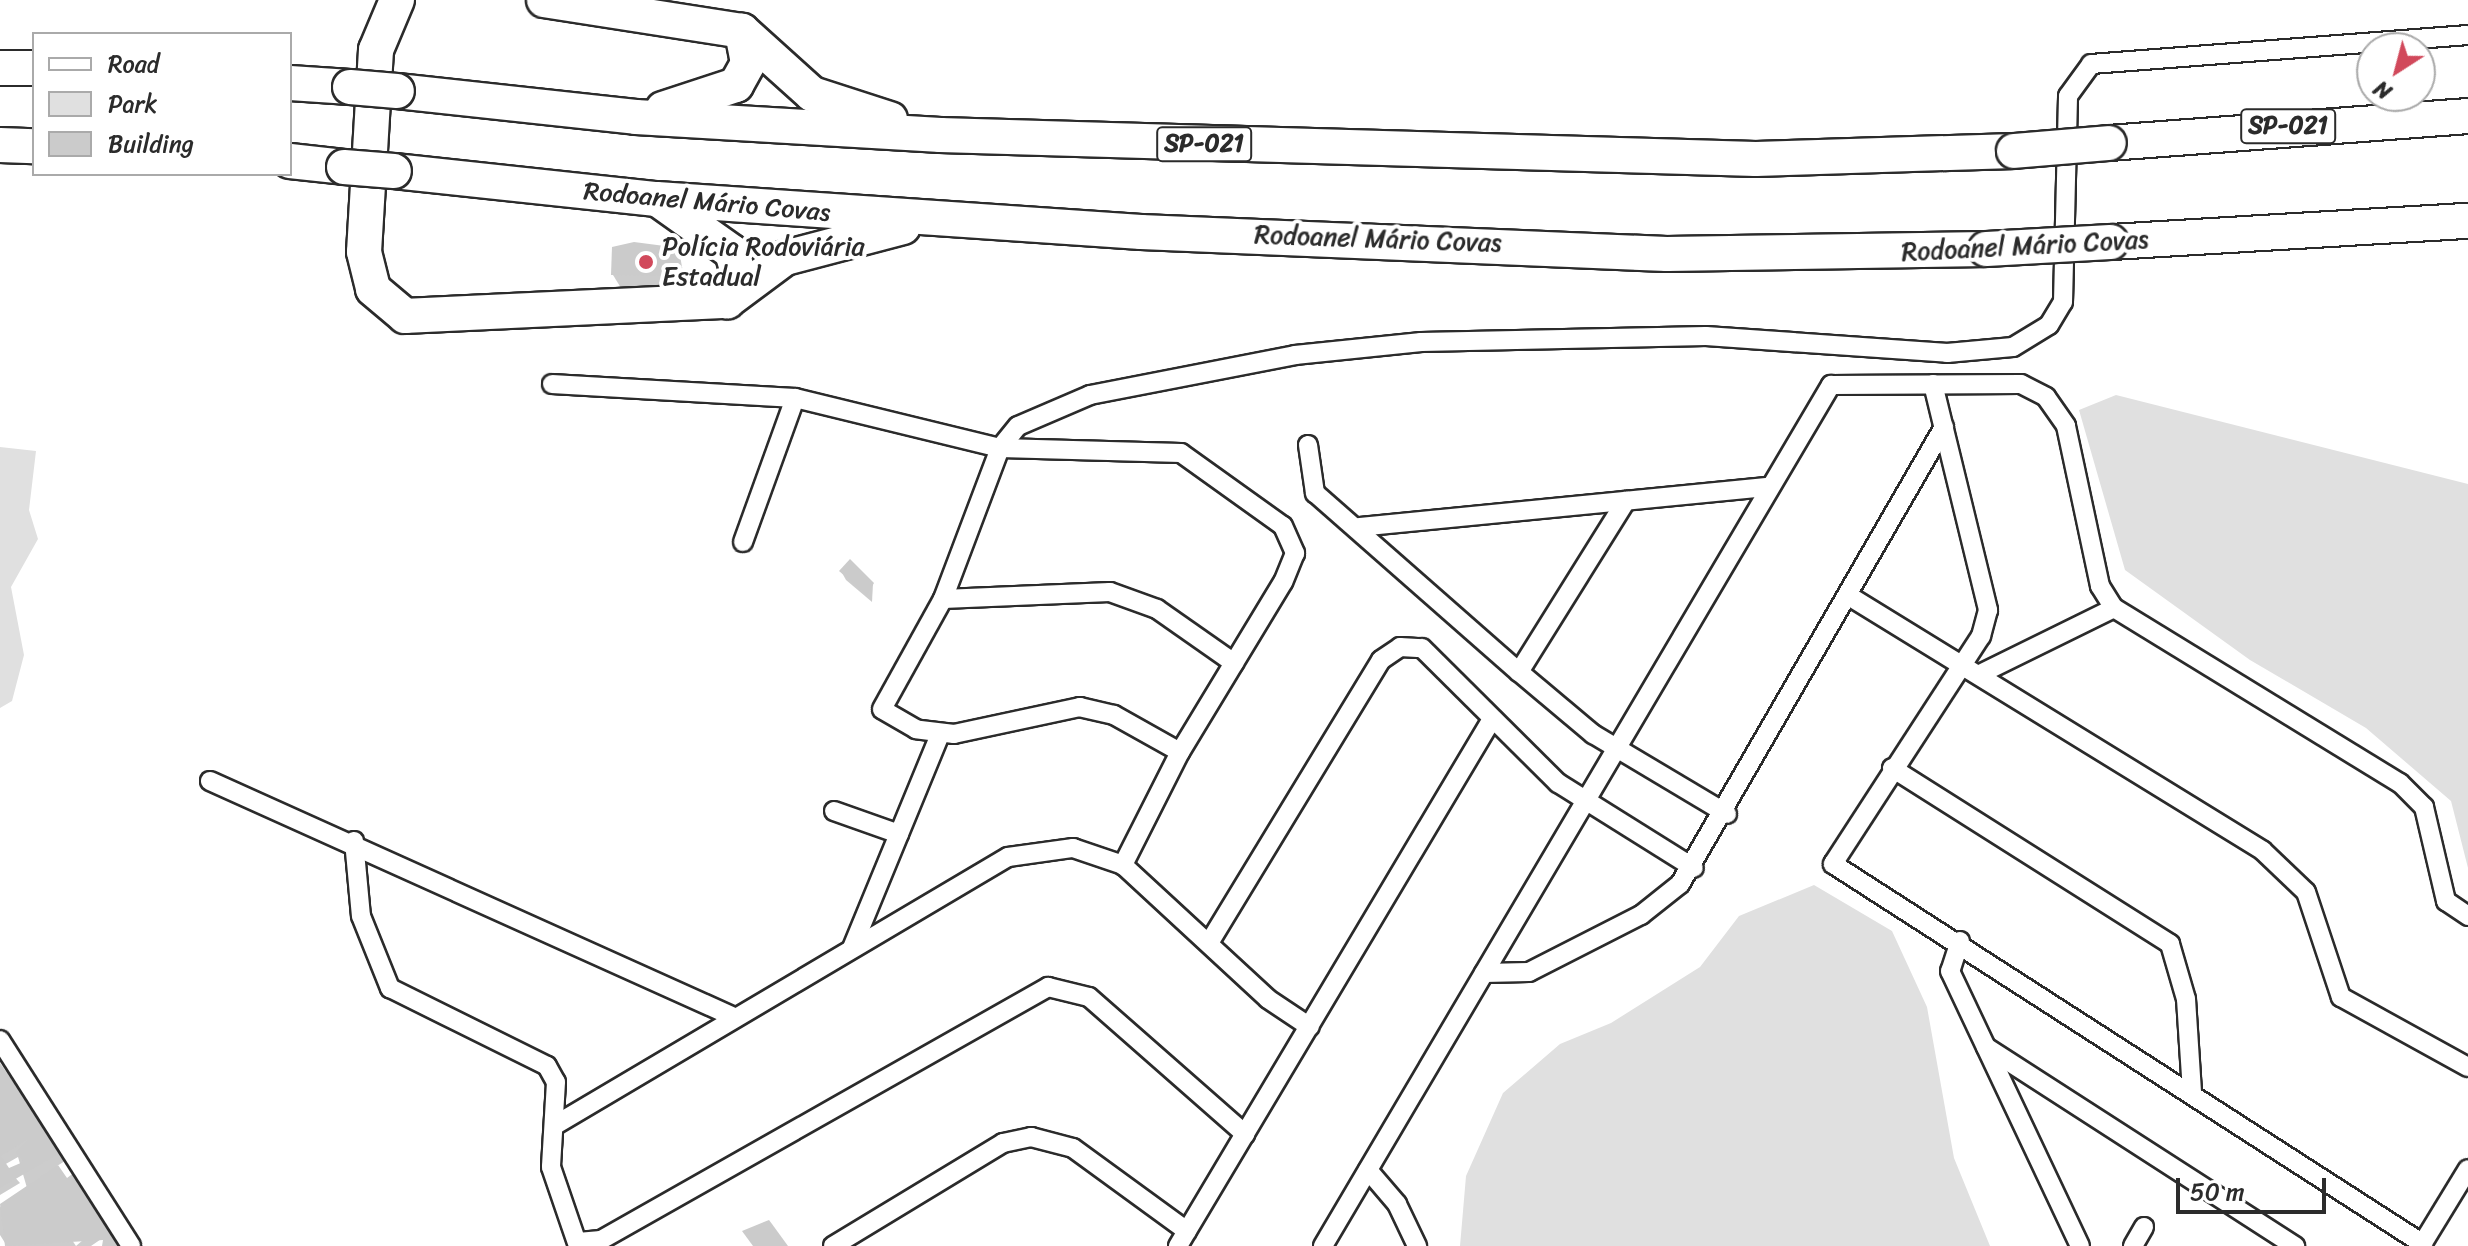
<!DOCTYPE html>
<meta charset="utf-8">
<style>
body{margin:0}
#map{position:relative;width:2468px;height:1246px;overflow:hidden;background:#fff;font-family:Sriracha,sans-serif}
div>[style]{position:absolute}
.green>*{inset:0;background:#e0e0e0}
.shadow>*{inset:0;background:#0003}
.building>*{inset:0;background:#cbcbcb}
.roads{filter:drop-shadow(2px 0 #2b2b2b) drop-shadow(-2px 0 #2b2b2b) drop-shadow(0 2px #2b2b2b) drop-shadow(0 -2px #2b2b2b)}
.minor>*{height:18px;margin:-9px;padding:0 9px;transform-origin:9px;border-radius:9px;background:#fff}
.motorway>*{height:34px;margin:-17px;padding:0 17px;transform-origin:17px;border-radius:17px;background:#fff}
.bridges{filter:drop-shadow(2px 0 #2b2b2b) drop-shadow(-2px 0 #2b2b2b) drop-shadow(0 2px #2b2b2b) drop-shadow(0 -2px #2b2b2b)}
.motorway-bridge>*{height:34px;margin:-17px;padding:0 17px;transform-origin:17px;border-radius:17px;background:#fff}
.dots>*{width:22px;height:22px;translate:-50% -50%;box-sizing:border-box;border:4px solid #fff;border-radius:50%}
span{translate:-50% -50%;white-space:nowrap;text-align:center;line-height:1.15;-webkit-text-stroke:8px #fff;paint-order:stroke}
.shield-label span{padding:2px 6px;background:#fff;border:2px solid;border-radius:6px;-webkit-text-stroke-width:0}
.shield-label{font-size:24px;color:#2b2b2b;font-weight:700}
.street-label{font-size:26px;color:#2b2b2b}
.poi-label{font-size:26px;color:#2b2b2b}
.left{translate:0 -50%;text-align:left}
.legend{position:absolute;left:32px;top:32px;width:260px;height:144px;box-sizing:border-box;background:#fff;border:2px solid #aaa;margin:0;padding:10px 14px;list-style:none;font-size:24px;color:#2b2b2b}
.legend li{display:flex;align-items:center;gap:16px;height:40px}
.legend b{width:40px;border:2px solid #aaa}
.north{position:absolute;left:2356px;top:32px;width:80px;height:80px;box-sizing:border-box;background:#fff;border:2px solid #aaa;border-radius:50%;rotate:216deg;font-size:22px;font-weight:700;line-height:32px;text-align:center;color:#2b2b2b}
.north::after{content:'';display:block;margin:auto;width:28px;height:36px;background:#d1495b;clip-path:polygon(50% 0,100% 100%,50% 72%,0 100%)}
.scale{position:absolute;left:2176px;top:1178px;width:150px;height:36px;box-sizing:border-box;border:4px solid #2b2b2b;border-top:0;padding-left:10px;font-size:24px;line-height:28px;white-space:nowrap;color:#2b2b2b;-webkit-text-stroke:6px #fff;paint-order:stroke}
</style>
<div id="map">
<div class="green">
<div style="clip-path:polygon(2116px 395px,2468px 484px,2468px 868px,2451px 801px,2366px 728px,2250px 660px,2125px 570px,2079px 410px)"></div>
<div style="clip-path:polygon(0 447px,36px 451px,29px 510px,38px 539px,11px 587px,24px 655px,12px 701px,0 708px)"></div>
<div style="clip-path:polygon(1814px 885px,1892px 931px,1927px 1007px,1954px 1158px,1990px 1246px,1460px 1246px,1466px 1176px,1503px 1093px,1560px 1044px,1611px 1023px,1700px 967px,1739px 916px)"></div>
</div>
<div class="shadow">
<div style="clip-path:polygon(679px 250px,686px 289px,621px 288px,613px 275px)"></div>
<div style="clip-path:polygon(841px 571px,873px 584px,872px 602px,846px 580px)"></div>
<div style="clip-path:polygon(evenodd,0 1070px,60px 1153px,65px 1161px,57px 1166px,110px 1233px,91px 1246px,7px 1246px,0 1235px,0 1207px,27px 1188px,18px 1157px,4px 1165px,20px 1183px,0 1195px,0 1070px,98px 1227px,76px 1246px,72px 1240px,98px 1227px)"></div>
</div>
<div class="building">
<div style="clip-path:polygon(634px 242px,680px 248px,680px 276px,611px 275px,612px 247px)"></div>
<div style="clip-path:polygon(850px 559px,874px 583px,867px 595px,839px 571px)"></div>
<div style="clip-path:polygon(evenodd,0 1063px,62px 1152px,0 1188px,0 1063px,30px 1138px,16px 1152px,23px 1162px,9px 1168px,1px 1156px,30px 1138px)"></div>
<div style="clip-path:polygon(58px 1165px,67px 1178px,75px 1172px,122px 1246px,102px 1246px,103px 1240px,5px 1246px,0 1204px)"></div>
<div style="clip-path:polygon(769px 1220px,772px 1224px,788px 1246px,753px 1246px,742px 1231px)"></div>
</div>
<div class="roads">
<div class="minor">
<div style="left:552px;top:384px;width:243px;rotate:3.3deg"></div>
<div style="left:795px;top:398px;width:211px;rotate:13.7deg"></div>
<div style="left:1000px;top:448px;width:181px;rotate:1.6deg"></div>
<div style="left:1181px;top:453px;width:125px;rotate:35.6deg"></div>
<div style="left:1283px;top:526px;width:30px;rotate:66deg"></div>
<div style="left:1295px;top:553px;width:31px;rotate:112deg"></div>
<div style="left:1283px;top:582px;width:199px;rotate:121.2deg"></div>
<div style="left:1180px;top:752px;width:127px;rotate:116.8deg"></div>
<div style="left:1933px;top:384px;width:233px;rotate:76.3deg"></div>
<div style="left:1988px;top:610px;width:27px;rotate:105deg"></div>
<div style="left:1981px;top:636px;width:272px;rotate:123deg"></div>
<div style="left:1833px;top:864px;width:702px;rotate:32.78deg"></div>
<div style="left:1308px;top:445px;width:49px;rotate:81.7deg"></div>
<div style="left:1315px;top:493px;width:271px;rotate:41.3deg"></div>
<div style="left:1519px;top:672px;width:97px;rotate:40deg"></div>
<div style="left:1593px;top:734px;width:156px;rotate:30.8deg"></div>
<div style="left:1359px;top:527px;width:413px;rotate:-5.6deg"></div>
<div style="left:743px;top:542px;width:153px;rotate:-70.1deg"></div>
<div style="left:1849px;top:596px;width:486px;rotate:31.6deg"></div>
<div style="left:2263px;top:851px;width:59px;rotate:43.6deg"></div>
<div style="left:2306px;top:892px;width:111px;rotate:71.6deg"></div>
<div style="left:2341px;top:997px;width:145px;rotate:28.9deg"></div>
<div style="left:943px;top:599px;width:167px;rotate:-2.4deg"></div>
<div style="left:1110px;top:592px;width:50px;rotate:19.9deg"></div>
<div style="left:1157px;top:609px;width:94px;rotate:35deg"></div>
<div style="left:1519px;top:672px;width:202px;rotate:-58deg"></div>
<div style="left:1980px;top:674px;width:149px;rotate:-26.2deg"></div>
<div style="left:1180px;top:752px;width:76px;rotate:-150.7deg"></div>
<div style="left:1114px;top:715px;width:35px;rotate:-167deg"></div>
<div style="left:1080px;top:707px;width:129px;rotate:167.9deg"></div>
<div style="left:954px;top:734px;width:38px;rotate:-173deg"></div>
<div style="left:916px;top:729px;width:39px;rotate:-150deg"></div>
<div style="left:882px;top:709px;width:126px;rotate:-61deg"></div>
<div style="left:943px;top:599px;width:161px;rotate:-69.3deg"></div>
<div style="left:1000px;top:448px;width:28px;rotate:-51deg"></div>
<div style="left:1018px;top:426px;width:78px;rotate:-23.3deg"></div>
<div style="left:1090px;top:395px;width:209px;rotate:-11deg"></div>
<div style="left:1295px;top:355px;width:127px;rotate:-5.9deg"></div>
<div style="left:1421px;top:342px;width:285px;rotate:-1.2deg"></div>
<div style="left:1706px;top:336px;width:242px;rotate:4deg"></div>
<div style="left:1947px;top:353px;width:66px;rotate:-5.2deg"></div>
<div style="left:2013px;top:347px;width:42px;rotate:-31.4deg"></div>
<div style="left:2049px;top:325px;width:27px;rotate:-59deg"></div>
<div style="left:2063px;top:302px;width:206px;rotate:-88.6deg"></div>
<div style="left:2068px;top:96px;width:39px;rotate:-54deg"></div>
<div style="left:2091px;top:64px;width:378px;rotate:-4.4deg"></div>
<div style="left:1892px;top:768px;width:329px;rotate:32.3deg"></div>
<div style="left:2170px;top:944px;width:57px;rotate:73.8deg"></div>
<div style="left:2186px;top:999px;width:94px;rotate:86.3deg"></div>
<div style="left:210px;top:781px;width:575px;rotate:24.25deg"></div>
<div style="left:834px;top:811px;width:69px;rotate:19.5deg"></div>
<div style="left:354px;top:841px;width:75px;rotate:84.7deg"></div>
<div style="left:361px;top:916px;width:78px;rotate:68.1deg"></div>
<div style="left:390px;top:988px;width:175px;rotate:26.4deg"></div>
<div style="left:547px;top:1066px;width:18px;rotate:61deg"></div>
<div style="left:556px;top:1082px;width:85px;rotate:93.4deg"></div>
<div style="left:551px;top:1167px;width:83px;rotate:71.1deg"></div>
<div style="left:1960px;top:941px;width:32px;rotate:108deg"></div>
<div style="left:1950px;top:971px;width:304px;rotate:64.7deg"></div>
<div style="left:1209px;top:943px;width:331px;rotate:-58.7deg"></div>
<div style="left:1381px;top:660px;width:23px;rotate:-34deg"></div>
<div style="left:1400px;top:647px;width:22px;rotate:3deg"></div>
<div style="left:1422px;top:648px;width:192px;rotate:44.8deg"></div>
<div style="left:1558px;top:783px;width:160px;rotate:32deg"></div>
<div style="left:852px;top:948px;width:231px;rotate:-67.6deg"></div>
<div style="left:1484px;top:973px;width:45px;rotate:-1.3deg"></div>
<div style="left:1529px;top:972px;width:126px;rotate:-27deg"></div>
<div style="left:1641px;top:915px;width:50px;rotate:-38.5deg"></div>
<div style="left:1680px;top:884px;width:528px;rotate:-59.99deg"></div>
<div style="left:0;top:1040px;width:244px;rotate:57.5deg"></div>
<div style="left:1986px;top:1047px;width:368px;rotate:32.8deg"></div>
<div style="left:557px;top:1124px;width:524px;rotate:-30.63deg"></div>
<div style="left:1008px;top:857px;width:66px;rotate:-7.9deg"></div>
<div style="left:1073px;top:848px;width:53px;rotate:18.8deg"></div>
<div style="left:1123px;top:865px;width:197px;rotate:42.7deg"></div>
<div style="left:1268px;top:999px;width:50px;rotate:33.7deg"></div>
<div style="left:1368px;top:1170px;width:45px;rotate:49.5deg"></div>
<div style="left:1397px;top:1204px;width:47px;rotate:64.5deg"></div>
<div style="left:578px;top:1242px;width:23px;rotate:-5deg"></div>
<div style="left:601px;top:1240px;width:514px;rotate:-29.51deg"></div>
<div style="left:1048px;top:987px;width:42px;rotate:13.7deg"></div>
<div style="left:1089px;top:997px;width:208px;rotate:41.3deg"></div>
<div style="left:833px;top:1246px;width:199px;rotate:-31.2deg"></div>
<div style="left:1003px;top:1143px;width:29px;rotate:-12deg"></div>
<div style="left:1031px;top:1137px;width:43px;rotate:14.7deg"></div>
<div style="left:1073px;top:1148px;width:141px;rotate:36.1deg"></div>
<div style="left:1178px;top:1246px;width:613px;rotate:-59.21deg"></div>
<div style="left:1323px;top:1246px;width:1000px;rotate:-59.46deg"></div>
<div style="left:1831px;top:385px;width:190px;rotate:-0.3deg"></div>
<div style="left:2021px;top:384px;width:28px;rotate:27deg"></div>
<div style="left:2046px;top:397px;width:35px;rotate:55deg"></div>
<div style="left:2066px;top:426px;width:164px;rotate:78deg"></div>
<div style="left:2100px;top:586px;width:26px;rotate:58deg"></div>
<div style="left:2114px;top:608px;width:335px;rotate:31.5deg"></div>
<div style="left:2400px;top:783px;width:34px;rotate:45deg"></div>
<div style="left:2424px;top:807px;width:97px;rotate:76.8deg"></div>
<div style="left:2446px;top:901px;width:27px;rotate:34deg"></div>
<div style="left:2133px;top:1246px;width:22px;rotate:-60deg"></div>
<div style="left:2421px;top:1246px;width:90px;rotate:-58.6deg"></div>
</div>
<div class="motorway">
<div style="left:397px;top:0;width:54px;rotate:112.8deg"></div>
<div style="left:376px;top:50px;width:202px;rotate:93.4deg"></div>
<div style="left:364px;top:252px;width:38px;rotate:76deg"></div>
<div style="left:373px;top:289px;width:42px;rotate:40.2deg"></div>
<div style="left:405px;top:316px;width:322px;rotate:-2.7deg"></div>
<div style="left:727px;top:301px;width:72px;rotate:-36.6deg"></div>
<div style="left:785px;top:258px;width:122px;rotate:-14.7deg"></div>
<div style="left:544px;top:0;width:200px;rotate:8.9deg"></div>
<div style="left:742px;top:31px;width:94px;rotate:42deg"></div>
<div style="left:812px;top:94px;width:82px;rotate:17.8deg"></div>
<div style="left:0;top:68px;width:34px"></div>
<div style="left:290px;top:83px;width:60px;rotate:3.8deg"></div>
<div style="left:397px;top:91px;width:240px;rotate:6.2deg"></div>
<div style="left:636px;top:117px;width:305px;rotate:3.4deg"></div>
<div style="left:940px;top:135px;width:816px;rotate:1.68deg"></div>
<div style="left:1756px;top:159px;width:258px;rotate:-1.8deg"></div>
<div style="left:663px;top:109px;width:77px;rotate:-18.2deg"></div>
<div style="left:736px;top:85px;width:25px;rotate:-61deg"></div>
<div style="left:748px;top:63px;width:33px;rotate:-101deg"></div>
<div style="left:2109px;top:143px;width:360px;rotate:-4.3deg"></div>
<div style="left:0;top:145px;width:34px;rotate:2deg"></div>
<div style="left:290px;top:161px;width:54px;rotate:6.3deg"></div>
<div style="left:394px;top:171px;width:264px;rotate:6.1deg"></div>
<div style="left:657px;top:199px;width:485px;rotate:3.9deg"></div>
<div style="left:1141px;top:232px;width:526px;rotate:2.4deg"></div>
<div style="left:1667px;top:254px;width:319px;rotate:-0.9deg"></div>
<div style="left:660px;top:201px;width:88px;rotate:35.3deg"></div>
<div style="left:732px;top:252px;width:18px;rotate:74deg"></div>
<div style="left:737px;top:269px;width:34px;rotate:107deg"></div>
<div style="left:2111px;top:242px;width:358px;rotate:-3.4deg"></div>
</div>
</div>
<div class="bridges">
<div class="motorway-bridge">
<div style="left:350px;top:87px;width:47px;rotate:4.9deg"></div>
<div style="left:2014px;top:151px;width:95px;rotate:-4.8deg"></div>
<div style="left:344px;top:167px;width:50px;rotate:4.6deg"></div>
<div style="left:1986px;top:249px;width:125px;rotate:-3.2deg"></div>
</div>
</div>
<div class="dots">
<div style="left:646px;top:262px;background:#d1495b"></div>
</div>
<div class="shield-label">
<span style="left:2288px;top:126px">SP-021</span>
<span style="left:1204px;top:144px">SP-021</span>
</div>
<div class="street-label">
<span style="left:707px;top:202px;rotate:5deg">Rodoanel Mário Covas</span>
<span style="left:1378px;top:239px;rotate:2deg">Rodoanel Mário Covas</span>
<span style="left:2025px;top:246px;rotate:-3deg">Rodoanel Mário Covas</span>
</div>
<div class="poi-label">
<span class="left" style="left:662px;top:262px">Polícia Rodoviária<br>Estadual</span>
</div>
<ul class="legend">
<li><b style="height:10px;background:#fff"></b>Road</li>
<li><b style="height:22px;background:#e0e0e0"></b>Park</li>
<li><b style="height:22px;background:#cbcbcb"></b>Building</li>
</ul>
<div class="north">N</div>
<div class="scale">50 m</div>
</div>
